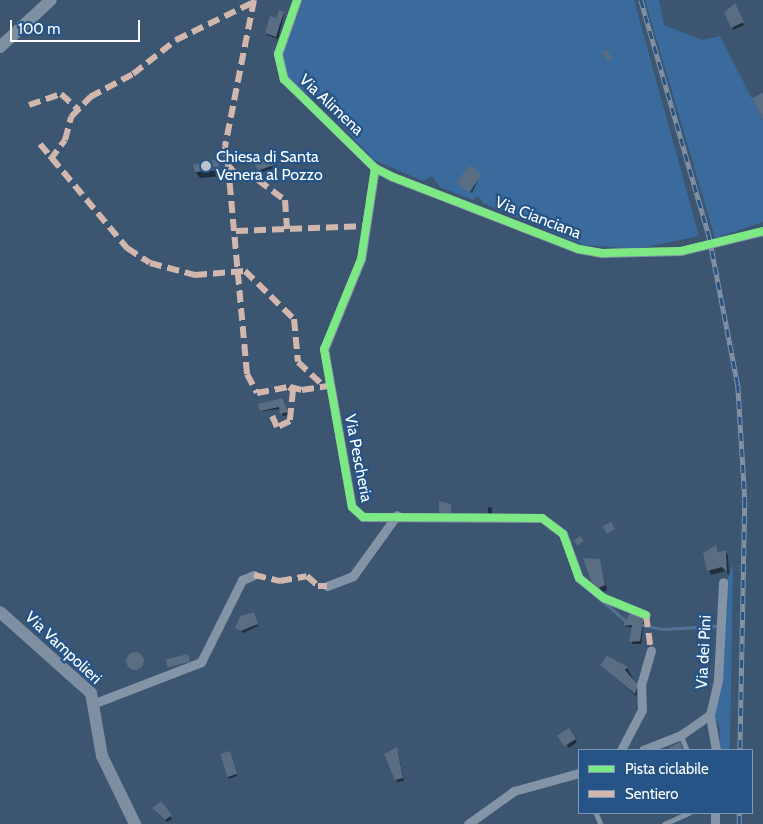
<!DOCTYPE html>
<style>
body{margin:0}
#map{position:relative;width:763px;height:824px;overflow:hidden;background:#3c5571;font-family:Cabin,sans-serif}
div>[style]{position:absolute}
.green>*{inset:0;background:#3b6b9c}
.shadow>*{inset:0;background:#0007;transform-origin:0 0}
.stream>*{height:2.5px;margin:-1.25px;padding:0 1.25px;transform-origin:1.25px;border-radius:1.25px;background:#537194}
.building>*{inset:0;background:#596d83;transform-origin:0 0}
.round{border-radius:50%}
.lane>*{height:4.5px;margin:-2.25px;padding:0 2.25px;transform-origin:2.25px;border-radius:2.25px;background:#8394a6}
.street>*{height:9px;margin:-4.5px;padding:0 4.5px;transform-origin:4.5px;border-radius:4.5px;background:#8394a6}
.secondary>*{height:12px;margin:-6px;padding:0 6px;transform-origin:6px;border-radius:6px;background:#7e8fa2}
.rail>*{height:4.5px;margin-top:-2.25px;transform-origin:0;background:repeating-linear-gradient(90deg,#265487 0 8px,#8393a5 0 16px);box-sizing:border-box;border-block:1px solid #8393a5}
.quiet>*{height:6px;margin-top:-3px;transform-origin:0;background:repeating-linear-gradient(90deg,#d1b7ad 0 12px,transparent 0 18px)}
.cycleway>*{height:8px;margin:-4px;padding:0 4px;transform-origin:4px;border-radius:4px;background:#7ce984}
.dots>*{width:14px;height:14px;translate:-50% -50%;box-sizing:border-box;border:2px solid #265487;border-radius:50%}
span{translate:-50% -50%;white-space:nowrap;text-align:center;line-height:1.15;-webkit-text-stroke:4.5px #265487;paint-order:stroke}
.street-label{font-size:16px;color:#fff}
.poi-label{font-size:16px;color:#fff}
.left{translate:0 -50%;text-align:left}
.legend{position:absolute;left:578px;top:749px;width:175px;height:65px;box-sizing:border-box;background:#265487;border:1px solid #7d98b7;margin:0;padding:6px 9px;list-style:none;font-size:15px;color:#fff}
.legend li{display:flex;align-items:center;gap:10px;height:25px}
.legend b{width:25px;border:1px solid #7d98b7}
.scale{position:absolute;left:10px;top:20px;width:130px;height:22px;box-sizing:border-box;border:2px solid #fff;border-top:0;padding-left:6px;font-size:15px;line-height:18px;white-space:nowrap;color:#fff;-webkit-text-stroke:4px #265487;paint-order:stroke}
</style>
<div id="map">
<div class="green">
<div style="clip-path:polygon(303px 0,634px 0,699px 236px,637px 249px,584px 245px,483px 203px,478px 196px,473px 200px,440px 187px,432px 176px,423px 181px,374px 160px,321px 103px,289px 81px,282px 57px)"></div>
<div style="clip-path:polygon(645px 0,659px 0,664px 25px,702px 40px,720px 36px,763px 120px,763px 222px,715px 238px)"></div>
<div style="clip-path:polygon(733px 564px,730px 750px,719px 750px,720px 728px,714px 715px,721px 692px,724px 589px)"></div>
</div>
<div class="shadow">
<div style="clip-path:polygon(735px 4px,744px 25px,733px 30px,729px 7px)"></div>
<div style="clip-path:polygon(284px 14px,278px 39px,267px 35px,266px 33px)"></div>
<div style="clip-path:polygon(274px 156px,277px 167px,259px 173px,258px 170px)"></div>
<div style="clip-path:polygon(216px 160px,222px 176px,200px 178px,196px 172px)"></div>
<div style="clip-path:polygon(481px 174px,472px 193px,459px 184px)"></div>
<div style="clip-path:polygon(283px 402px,289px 415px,283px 416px,281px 409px,261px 411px,260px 405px)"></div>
<div style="clip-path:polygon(488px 507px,492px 508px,492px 514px,488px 513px)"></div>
<div style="clip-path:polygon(716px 546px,719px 554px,726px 552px,728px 556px,729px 575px,725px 571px,711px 575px,709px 570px)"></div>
<div style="clip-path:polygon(585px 560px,599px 560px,607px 590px,602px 592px)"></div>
<div style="clip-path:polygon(254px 613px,258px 626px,243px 633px,238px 628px)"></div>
<div style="clip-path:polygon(631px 614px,644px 621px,641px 644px,632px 644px,633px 628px,624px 626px)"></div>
<div style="left:133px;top:654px;width:14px;height:9px;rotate:39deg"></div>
<div style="clip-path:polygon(601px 665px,627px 668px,639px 689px,636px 696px)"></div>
<div style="left:568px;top:730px;width:15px;height:10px;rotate:53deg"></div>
<div style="clip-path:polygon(398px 751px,404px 781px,397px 782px,396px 779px)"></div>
<div style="clip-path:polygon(231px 755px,237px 776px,229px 779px,228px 776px)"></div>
<div style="clip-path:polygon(161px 803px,172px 819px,167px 822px,153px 809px)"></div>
</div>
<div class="stream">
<div style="left:604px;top:602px;width:29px;rotate:41deg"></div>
<div style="left:642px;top:625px;width:21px;rotate:11deg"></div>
<div style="left:663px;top:629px;width:53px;rotate:-3.2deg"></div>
</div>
<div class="building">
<div style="clip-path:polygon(735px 3px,744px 22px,731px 28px,724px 12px)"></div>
<div style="clip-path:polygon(279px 10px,284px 12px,276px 37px,265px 33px,270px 16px,276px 18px)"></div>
<div style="clip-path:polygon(607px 50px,612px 58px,608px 61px,602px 52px)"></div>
<div style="clip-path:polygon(763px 93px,763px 120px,752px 98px)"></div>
<div style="left:273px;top:152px;width:13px;height:21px;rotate:72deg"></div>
<div style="clip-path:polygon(217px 159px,220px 170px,195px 172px,193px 165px)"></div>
<div style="left:469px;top:165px;width:16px;height:22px;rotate:35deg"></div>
<div style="clip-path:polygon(282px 398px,288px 412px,280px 414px,279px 407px,260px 411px,258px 404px)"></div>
<div style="clip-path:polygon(439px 501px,451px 504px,451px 513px,439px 513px)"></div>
<div style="clip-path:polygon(611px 522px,615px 529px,607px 534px,603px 526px)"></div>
<div style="left:580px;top:536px;width:6px;height:8px;rotate:51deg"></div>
<div style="clip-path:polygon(716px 545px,718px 552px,726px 550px,727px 573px,722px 567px,707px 571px,703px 553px)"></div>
<div style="clip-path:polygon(583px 558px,600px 559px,605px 585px,598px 588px,591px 581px)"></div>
<div style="clip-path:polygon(254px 612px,258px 624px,241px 631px,235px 628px,240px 616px)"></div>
<div style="clip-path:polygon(630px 613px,644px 617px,640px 641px,629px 642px,632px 625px,623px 626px)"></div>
<div class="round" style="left:126px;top:652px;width:18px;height:18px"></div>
<div style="left:188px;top:654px;width:8px;height:23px;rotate:76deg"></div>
<div style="clip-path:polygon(607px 656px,628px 667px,625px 670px,638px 685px,635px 694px,600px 665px)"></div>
<div style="left:569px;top:728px;width:13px;height:14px;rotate:58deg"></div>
<div style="clip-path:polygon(680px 742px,683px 750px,670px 750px,669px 748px)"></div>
<div style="clip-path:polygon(397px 747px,403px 778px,395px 780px,384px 754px)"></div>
<div style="left:230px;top:751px;width:24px;height:10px;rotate:73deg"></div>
<div style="clip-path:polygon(161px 801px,172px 815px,165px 820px,152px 808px)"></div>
</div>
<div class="lane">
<div style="left:681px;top:735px;width:16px;rotate:68deg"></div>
<div style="left:596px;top:813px;width:12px;rotate:66deg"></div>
<div style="left:664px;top:824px;width:27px;rotate:-24deg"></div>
</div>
<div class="street">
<div style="left:297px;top:0;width:57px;rotate:109.4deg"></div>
<div style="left:278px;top:54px;width:26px;rotate:77deg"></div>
<div style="left:284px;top:79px;width:127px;rotate:44.4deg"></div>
<div style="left:375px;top:168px;width:20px;rotate:27deg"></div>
<div style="left:393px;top:177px;width:199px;rotate:21.2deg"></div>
<div style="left:579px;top:249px;width:23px;rotate:10deg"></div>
<div style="left:602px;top:253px;width:79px;rotate:-1.5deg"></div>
<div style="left:681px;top:251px;width:84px;rotate:-13.7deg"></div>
<div style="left:375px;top:168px;width:92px;rotate:98.7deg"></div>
<div style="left:361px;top:259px;width:97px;rotate:112.3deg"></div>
<div style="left:324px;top:349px;width:160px;rotate:80deg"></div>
<div style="left:352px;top:507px;width:15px;rotate:42deg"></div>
<div style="left:363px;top:517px;width:179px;rotate:0.3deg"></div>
<div style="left:542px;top:518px;width:26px;rotate:37deg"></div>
<div style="left:563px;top:534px;width:47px;rotate:70deg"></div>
<div style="left:579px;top:578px;width:32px;rotate:39deg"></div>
<div style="left:604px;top:598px;width:45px;rotate:22deg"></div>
<div style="left:327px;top:586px;width:28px;rotate:-21deg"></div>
<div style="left:353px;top:576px;width:75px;rotate:-54.2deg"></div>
<div style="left:95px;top:703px;width:114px;rotate:-21.1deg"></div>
<div style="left:201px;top:662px;width:92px;rotate:-63.4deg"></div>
<div style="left:242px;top:580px;width:13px;rotate:-23deg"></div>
<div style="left:621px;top:750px;width:45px;rotate:-62.3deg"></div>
<div style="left:642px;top:710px;width:25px;rotate:-92deg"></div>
<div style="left:641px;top:685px;width:36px;rotate:-74deg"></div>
<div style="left:643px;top:750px;width:41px;rotate:-21.5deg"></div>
<div style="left:681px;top:735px;width:35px;rotate:-35deg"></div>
<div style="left:716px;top:750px;width:36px;rotate:-100deg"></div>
<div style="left:710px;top:715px;width:37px;rotate:-77deg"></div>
<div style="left:718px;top:679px;width:97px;rotate:-87deg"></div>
<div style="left:468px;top:824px;width:57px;rotate:-35.7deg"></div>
<div style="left:514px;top:791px;width:67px;rotate:-15.5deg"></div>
<div style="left:715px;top:824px;width:11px;rotate:-90deg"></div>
</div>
<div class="secondary">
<div style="left:0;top:47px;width:69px;rotate:-42.7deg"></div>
<div style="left:0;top:612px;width:122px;rotate:41.7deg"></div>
<div style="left:91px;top:693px;width:64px;rotate:80.1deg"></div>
<div style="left:102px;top:756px;width:76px;rotate:64.1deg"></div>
</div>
<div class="rail">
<div style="left:641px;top:0;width:245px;rotate:73.9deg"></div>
<div style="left:709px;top:235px;width:153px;rotate:79.1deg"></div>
<div style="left:738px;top:385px;width:115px;rotate:86.5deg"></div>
<div style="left:745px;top:500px;width:250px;rotate:91.1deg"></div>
<div style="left:739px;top:824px;width:11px;rotate:-90deg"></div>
</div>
<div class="quiet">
<div style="left:254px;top:0;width:149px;rotate:101.2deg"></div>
<div style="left:225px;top:146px;width:19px;rotate:81deg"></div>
<div style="left:228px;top:165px;width:17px;rotate:50deg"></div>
<div style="left:239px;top:178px;width:19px;rotate:6deg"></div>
<div style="left:258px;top:180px;width:34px;rotate:37deg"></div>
<div style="left:285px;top:200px;width:29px;rotate:86deg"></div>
<div style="left:29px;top:105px;width:34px;rotate:-19deg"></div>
<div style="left:61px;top:94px;width:24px;rotate:42deg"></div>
<div style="left:40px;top:144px;width:136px;rotate:50.1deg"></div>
<div style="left:127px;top:248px;width:27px;rotate:33deg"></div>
<div style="left:150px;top:263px;width:47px;rotate:14.9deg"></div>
<div style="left:195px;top:275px;width:50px;rotate:-4.6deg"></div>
<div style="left:245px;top:271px;width:69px;rotate:44.4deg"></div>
<div style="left:294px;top:319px;width:43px;rotate:84.7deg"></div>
<div style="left:298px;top:362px;width:35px;rotate:43deg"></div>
<div style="left:50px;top:160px;width:25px;rotate:-53deg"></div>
<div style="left:65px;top:140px;width:24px;rotate:-75deg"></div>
<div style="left:71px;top:117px;width:28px;rotate:-46deg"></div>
<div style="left:90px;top:97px;width:49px;rotate:-28.1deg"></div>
<div style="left:133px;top:74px;width:55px;rotate:-38.3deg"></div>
<div style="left:176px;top:40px;width:87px;rotate:-26deg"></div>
<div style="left:228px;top:165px;width:210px;rotate:84.8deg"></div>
<div style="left:247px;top:374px;width:21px;rotate:62deg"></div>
<div style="left:257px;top:393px;width:33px;rotate:-11deg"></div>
<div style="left:289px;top:387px;width:5px;rotate:37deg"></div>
<div style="left:293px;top:390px;width:31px;rotate:96deg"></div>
<div style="left:290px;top:421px;width:14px;rotate:155deg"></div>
<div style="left:277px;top:427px;width:12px;rotate:-114deg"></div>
<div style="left:236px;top:231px;width:131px;rotate:-2.2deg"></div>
<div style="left:290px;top:387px;width:12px;rotate:14deg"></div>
<div style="left:302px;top:390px;width:26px;rotate:-9deg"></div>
<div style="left:254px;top:575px;width:27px;rotate:13deg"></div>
<div style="left:280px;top:581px;width:27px;rotate:-10deg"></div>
<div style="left:307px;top:576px;width:15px;rotate:42deg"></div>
<div style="left:318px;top:586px;width:9px"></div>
<div style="left:646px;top:615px;width:35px;rotate:82deg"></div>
</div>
<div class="cycleway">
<div style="left:297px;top:0;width:57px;rotate:109.4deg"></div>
<div style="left:278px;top:54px;width:26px;rotate:77deg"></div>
<div style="left:284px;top:79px;width:127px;rotate:44.4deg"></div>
<div style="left:375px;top:168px;width:20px;rotate:27deg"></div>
<div style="left:393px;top:177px;width:199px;rotate:21.2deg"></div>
<div style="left:579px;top:249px;width:23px;rotate:10deg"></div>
<div style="left:602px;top:253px;width:79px;rotate:-1.5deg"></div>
<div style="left:681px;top:251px;width:84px;rotate:-13.7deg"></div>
<div style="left:375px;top:168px;width:92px;rotate:98.7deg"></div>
<div style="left:361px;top:259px;width:97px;rotate:112.3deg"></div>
<div style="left:324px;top:349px;width:160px;rotate:80deg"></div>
<div style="left:352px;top:507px;width:15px;rotate:42deg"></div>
<div style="left:363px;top:517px;width:179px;rotate:0.3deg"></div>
<div style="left:542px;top:518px;width:26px;rotate:37deg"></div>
<div style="left:563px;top:534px;width:47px;rotate:70deg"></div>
<div style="left:579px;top:578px;width:32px;rotate:39deg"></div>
<div style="left:604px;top:598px;width:45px;rotate:22deg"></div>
</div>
<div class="dots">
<div style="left:206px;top:166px;background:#bbc4cd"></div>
</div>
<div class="street-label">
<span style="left:331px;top:105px;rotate:43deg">Via Alimena</span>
<span style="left:538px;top:218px;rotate:21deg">Via Cianciana</span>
<span style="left:358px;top:458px;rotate:79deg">Via Pescheria</span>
<span style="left:63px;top:648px;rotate:43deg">Via Vampolieri</span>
<span style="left:704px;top:652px;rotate:-87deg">Via dei Pini</span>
</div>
<div class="poi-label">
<span class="left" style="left:216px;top:166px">Chiesa di Santa<br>Venera al Pozzo</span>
</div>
<ul class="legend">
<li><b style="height:6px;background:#7ce984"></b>Pista ciclabile</li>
<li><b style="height:6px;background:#d1b7ad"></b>Sentiero</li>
</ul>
<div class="scale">100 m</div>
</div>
